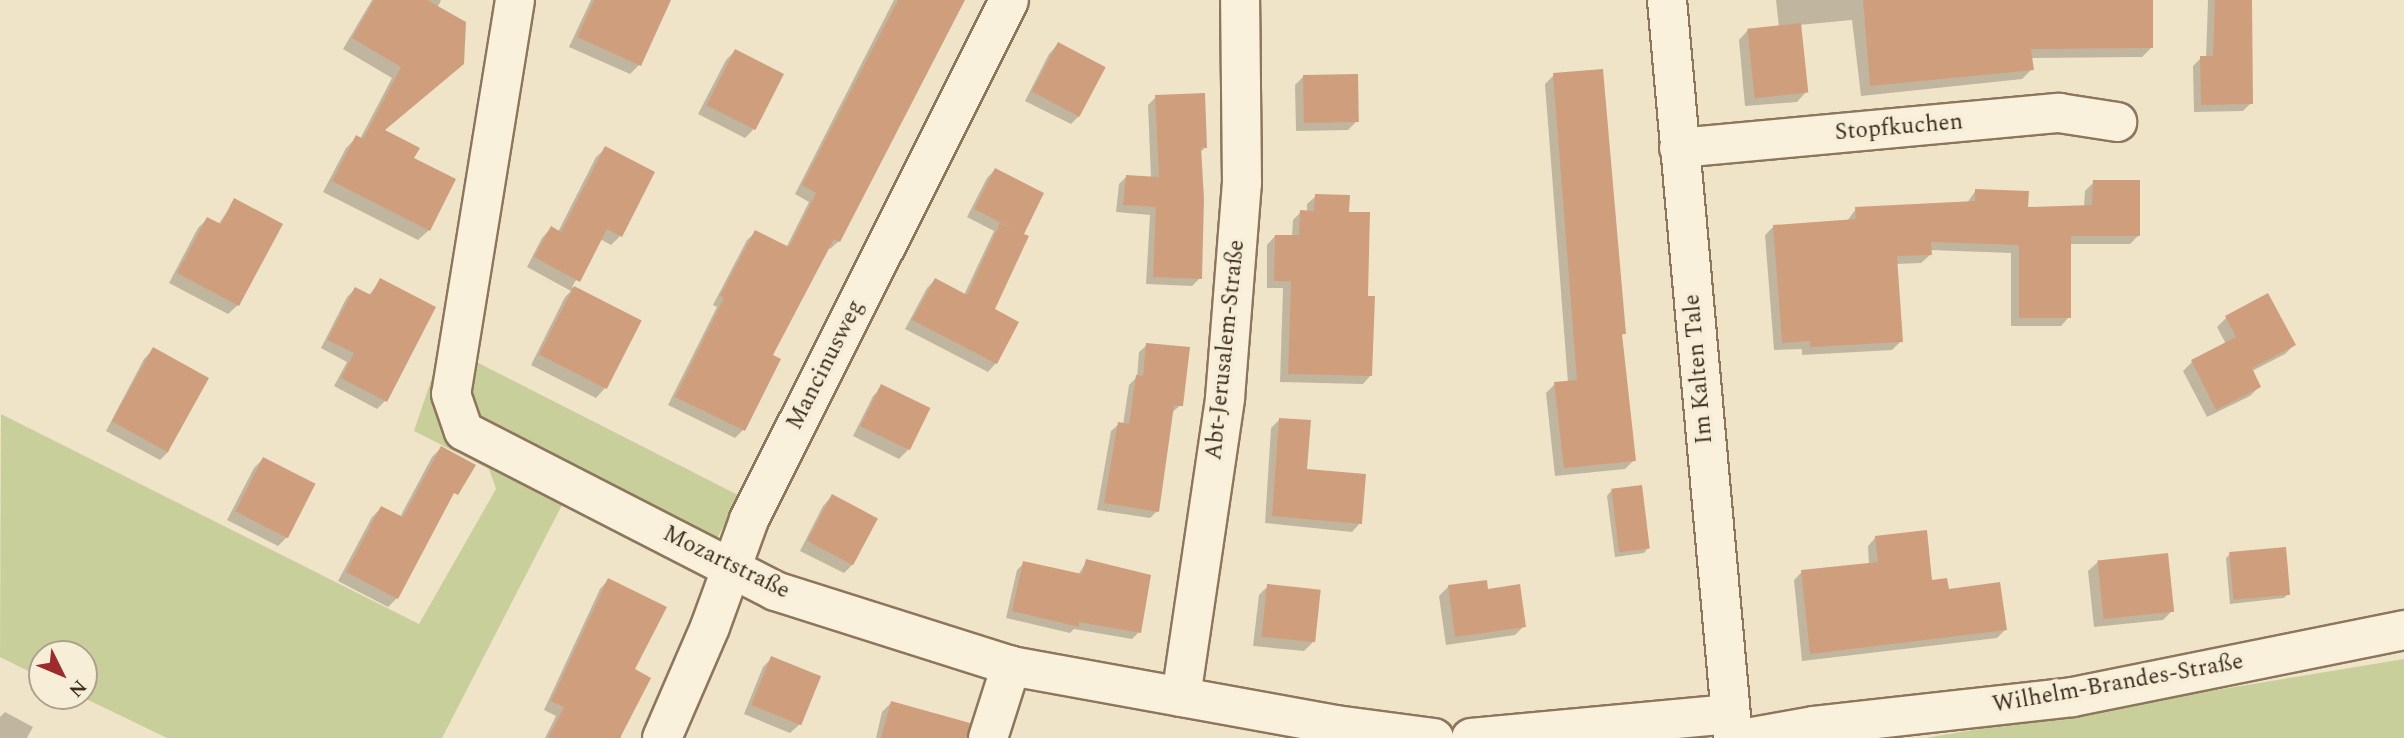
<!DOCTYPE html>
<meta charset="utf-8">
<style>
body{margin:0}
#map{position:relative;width:2404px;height:738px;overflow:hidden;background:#f0e4c8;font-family:Spectral,serif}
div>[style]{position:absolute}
.green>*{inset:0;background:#c9cf9b}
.shadow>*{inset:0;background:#0003}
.building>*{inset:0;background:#cf9f7d;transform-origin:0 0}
.roads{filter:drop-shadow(2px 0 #8d765c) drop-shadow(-2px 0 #8d765c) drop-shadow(0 2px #8d765c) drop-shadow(0 -2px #8d765c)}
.street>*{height:38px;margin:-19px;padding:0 19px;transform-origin:19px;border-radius:19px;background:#faf1dc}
.secondary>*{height:38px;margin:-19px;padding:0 19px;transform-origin:19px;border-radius:19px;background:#faf1dc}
span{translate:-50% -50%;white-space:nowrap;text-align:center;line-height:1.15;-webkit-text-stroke:7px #f7eed8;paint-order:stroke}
.street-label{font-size:23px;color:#3d2e20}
.north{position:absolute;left:28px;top:640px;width:70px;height:70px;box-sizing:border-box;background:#f7eed8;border:2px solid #ada18e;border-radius:50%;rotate:133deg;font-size:19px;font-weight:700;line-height:28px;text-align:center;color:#3d2e20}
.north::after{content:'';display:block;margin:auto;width:24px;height:32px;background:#9e2a2b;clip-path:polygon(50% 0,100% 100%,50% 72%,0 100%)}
</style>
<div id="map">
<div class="green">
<div style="clip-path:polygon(443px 345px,740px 496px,697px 575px,562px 505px,442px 738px,167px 738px,80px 696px,84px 696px,84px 654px,42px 654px,42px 678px,0 657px,1px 414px,419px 624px,496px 489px,489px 469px,414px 431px)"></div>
<div style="clip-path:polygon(2404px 659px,2404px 738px,1925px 738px)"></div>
</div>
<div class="shadow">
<div style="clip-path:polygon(372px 0,441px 0,383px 131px,412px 159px,429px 230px,418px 240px,323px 192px,346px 148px,357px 137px,360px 139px,392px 78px,343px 49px)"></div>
<div style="clip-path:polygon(591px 0,653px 0,639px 65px,630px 74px,569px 47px)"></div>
<div style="clip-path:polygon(894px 0,964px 0,839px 241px,830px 249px,827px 248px,770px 356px,743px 430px,735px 438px,668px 405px,717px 307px,713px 305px,747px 240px,756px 232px,786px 248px,809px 202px,795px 194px)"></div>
<div style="clip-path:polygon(1776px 0,2152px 0,2152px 47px,2142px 57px,2031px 58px,2032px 69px,2022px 79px,1861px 96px,1852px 20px,1799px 25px,1806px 92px,1797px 102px,1745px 106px,1739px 40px,1748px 30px,1779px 27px)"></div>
<div style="clip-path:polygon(2208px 0,2251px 0,2251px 103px,2243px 111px,2194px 112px,2193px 66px,2201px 58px,2206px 58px)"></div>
<div style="clip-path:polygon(1058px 44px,1080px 115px,1071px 124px,1025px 101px,1049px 54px)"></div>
<div style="clip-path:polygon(735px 51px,754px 129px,745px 138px,698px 114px,726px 60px)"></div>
<div style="clip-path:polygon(1554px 75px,1624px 333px,1621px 336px,1634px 460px,1625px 469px,1555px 476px,1546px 393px,1555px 384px,1568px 383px,1545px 84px)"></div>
<div style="clip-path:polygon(1304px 76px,1357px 121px,1348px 130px,1296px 131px,1295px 85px)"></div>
<div style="clip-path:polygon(1156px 97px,1206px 147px,1199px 153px,1200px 278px,1192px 286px,1146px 284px,1150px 215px,1116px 212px,1119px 184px,1126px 177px,1151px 178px,1148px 105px)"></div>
<div style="clip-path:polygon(606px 148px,620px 236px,611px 245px,600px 239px,572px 287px,639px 321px,605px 388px,596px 398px,531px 365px,565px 297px,571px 291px,527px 267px,542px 238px,551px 228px,558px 232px,596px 157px)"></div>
<div style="clip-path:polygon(995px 170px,1021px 235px,992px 310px,996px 363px,988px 372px,905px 329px,927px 288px,935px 280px,964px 295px,994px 231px,967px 217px,987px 178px)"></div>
<div style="clip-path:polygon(2094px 182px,2138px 236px,2130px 244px,2069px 244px,2069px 317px,2061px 326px,2011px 326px,2011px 253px,1930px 250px,1930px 255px,1921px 263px,1896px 264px,1901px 341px,1892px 350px,1802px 355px,1802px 349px,1774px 350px,1765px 235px,1774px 226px,1847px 221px,1856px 209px,1967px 203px,1976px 190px,2027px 209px,2084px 207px,2085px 191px)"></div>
<div style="clip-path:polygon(1316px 196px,1347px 214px,1366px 298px,1371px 375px,1363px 384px,1280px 382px,1283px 288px,1267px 288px,1267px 245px,1275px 236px,1292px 236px,1293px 220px,1301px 212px,1307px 212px,1307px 204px)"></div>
<div style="clip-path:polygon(235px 200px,280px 225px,238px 305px,228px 314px,169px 283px,198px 228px,207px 219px,218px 225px)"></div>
<div style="clip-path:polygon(381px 280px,385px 401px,377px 409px,334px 386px,347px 362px,321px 348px,347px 297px,355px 289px,369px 295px)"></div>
<div style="clip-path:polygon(2226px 318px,2294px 345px,2285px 354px,2252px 371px,2259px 387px,2250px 396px,2207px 417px,2183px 371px,2192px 362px,2226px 344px,2217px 327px)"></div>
<div style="clip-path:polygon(1147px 345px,1181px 405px,1171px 413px,1157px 511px,1150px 518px,1097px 510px,1111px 431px,1119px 424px,1123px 425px,1129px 385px,1137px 377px,1139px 352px)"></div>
<div style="clip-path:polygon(153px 350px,169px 451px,160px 460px,106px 431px,144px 359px)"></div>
<div style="clip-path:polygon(882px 387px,908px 450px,899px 459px,853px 436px,873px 396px)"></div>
<div style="clip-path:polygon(1280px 419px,1305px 470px,1360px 523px,1352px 532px,1265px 523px,1271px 428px)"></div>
<div style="clip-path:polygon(441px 448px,473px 465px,447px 503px,397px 598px,388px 607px,338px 581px,372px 517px,381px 508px,400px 517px,432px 457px)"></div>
<div style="clip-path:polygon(263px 459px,314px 485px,287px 537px,278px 546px,227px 520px,254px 468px)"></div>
<div style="clip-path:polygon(1611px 491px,1648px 548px,1644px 553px,1615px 557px,1607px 496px)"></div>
<div style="clip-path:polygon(832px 496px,853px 564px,844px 573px,800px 551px,823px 506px)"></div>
<div style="clip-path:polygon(1876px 537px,1930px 582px,2005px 630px,1997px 638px,1802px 661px,1794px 580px,1802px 572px,1869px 565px,1868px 546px)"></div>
<div style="clip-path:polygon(2230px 554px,2288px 594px,2284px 598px,2230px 604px,2226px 558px)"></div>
<div style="clip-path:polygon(1087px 561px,1139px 632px,1132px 639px,1074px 629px,1070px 633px,1006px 618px,1017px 570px,1024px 563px,1078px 575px)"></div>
<div style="clip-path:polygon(2098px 562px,2172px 611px,2163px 620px,2094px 627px,2088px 571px)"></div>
<div style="clip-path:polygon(608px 580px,621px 738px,545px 738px,556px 716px,544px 710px,600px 589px)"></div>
<div style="clip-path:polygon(1268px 586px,1313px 642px,1304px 651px,1253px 646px,1259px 595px)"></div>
<div style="clip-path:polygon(1448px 587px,1487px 591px,1524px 626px,1515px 635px,1446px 645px,1439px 596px)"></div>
<div style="clip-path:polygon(772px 658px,800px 724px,790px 733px,744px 714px,763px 667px)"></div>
<div style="clip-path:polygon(891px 703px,940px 738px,876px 738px,882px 712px)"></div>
<div style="clip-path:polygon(5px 712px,33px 727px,27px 738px,0 738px,0 717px)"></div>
</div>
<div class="building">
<div style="clip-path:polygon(374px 0,427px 0,466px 22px,464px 64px,385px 130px,420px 148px,414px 158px,456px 179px,430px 231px,332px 181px,356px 135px,363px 139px,401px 67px,352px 38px)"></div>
<div style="clip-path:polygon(594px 0,671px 0,641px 66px,577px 37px)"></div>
<div style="clip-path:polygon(898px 0,965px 0,840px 242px,834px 239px,773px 355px,781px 359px,745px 431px,675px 397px,724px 298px,720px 296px,755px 230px,789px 247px,816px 193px,802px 185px)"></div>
<div style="clip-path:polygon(1863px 0,2153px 0,2153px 48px,2031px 49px,2034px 70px,1870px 86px)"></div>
<div style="clip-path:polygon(2215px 0,2252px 0,2253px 104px,2201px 105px,2200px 56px,2213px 56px)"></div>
<div style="left:1801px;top:23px;width:70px;height:54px;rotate:84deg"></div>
<div style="left:1058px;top:42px;width:54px;height:56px;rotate:28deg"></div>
<div style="left:735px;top:49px;width:55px;height:63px;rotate:27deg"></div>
<div style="clip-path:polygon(1603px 69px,1626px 334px,1622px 334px,1636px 461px,1564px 468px,1554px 382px,1577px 380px,1553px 73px)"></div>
<div style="left:1358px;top:74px;width:48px;height:55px;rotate:89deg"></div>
<div style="clip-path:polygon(1205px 93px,1207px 148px,1201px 147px,1204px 199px,1202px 279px,1153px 277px,1156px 207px,1123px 205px,1126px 175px,1159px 177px,1155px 95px)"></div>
<div style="clip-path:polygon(605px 146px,655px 172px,622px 237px,607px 229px,580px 282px,534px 257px,551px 226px,561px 232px)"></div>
<div style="clip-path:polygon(995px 168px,1044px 193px,1024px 234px,1029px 236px,995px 309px,1019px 322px,997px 364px,912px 320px,935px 278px,967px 295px,1000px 223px,1015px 230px,974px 209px)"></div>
<div style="clip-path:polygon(2093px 180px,2140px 180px,2140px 236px,2071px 236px,2071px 318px,2019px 318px,2019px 245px,1931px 242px,1932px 255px,1897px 256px,1903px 342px,1810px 347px,1810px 341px,1782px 343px,1773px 225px,1856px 219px,1855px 207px,1975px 201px,1975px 189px,2029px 191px,2028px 207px,2092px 205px)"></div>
<div style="clip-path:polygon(1315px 194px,1350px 195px,1349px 212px,1370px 212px,1368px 296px,1375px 296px,1372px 376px,1288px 374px,1291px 281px,1274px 281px,1275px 235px,1299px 235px,1300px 210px,1314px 211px)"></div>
<div style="clip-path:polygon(234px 198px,283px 224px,239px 306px,177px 273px,207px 217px,221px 224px)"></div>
<div style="clip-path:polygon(380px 278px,436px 307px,387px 402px,341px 378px,354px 353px,327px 340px,355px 287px,371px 295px)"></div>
<div style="left:574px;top:286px;width:76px;height:77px;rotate:27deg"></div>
<div style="clip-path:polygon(2268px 293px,2296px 345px,2252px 368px,2261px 387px,2216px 410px,2191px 360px,2236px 337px,2225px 316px)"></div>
<div style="clip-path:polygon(1146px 343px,1190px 347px,1183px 406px,1174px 406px,1159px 512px,1104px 503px,1118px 422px,1129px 424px,1136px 375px,1143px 376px)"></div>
<div style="left:153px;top:347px;width:64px;height:85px;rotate:29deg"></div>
<div style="left:881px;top:384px;width:55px;height:47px;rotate:26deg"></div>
<div style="clip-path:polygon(1279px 418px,1311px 420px,1307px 469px,1366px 474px,1362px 524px,1272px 516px)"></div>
<div style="clip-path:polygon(441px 446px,476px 465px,458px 495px,454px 493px,398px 599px,346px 572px,381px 506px,403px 517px)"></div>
<div style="left:263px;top:457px;width:59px;height:61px;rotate:27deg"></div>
<div style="left:1642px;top:485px;width:64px;height:31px;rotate:83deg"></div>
<div style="left:832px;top:494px;width:52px;height:53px;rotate:28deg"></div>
<div style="clip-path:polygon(1927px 530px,1932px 580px,1947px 578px,1949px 589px,2000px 582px,2007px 630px,1810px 654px,1801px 570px,1878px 562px,1875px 536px)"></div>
<div style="left:2286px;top:547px;width:48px;height:57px;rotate:85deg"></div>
<div style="left:2168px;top:553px;width:59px;height:71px;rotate:84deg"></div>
<div style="clip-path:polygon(1086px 559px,1151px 575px,1141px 633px,1079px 622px,1079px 627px,1012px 611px,1023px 561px,1082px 574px)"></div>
<div style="clip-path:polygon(608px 578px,667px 607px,635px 669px,651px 678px,620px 738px,548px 738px,564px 707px,551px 701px)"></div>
<div style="clip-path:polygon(1487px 580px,1488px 589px,1520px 584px,1526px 627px,1455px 637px,1448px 585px)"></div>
<div style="left:1267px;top:584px;width:54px;height:53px;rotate:6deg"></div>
<div style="left:771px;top:656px;width:54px;height:53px;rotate:22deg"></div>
<div style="clip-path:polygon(891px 701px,970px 723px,967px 738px,881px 738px)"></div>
</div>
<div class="roads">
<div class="street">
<div style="left:515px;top:0;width:399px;rotate:99.2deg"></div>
<div style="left:451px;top:394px;width:39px;rotate:71deg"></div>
<div style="left:464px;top:431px;width:350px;rotate:27.2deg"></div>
<div style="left:775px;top:591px;width:248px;rotate:17.6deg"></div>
<div style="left:1011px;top:666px;width:330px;rotate:10.3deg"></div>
<div style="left:1336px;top:725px;width:99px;rotate:7.6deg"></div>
<div style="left:1679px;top:148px;width:382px;rotate:-5.3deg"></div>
<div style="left:2059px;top:113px;width:59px;rotate:8.8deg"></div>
<div style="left:1181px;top:697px;width:302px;rotate:-81.6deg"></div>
<div style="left:1225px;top:398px;width:216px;rotate:-85.5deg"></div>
<div style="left:1242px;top:183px;width:183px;rotate:-90.6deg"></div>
<div style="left:662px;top:738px;width:121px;rotate:-66.6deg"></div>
<div style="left:710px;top:627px;width:114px;rotate:-70deg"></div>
<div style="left:749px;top:520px;width:581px;rotate:-63.43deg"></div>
<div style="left:988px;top:738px;width:76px;rotate:-72.3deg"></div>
<div style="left:1471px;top:738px;width:260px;rotate:-5.3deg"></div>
<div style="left:1747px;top:738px;width:68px;rotate:-10.2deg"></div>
<div style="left:1814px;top:726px;width:260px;rotate:-6.4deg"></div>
<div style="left:2072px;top:697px;width:339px;rotate:-11.4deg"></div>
</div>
<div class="secondary">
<div style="left:1667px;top:0;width:741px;rotate:84.89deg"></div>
</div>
</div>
<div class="street-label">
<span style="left:1899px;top:128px;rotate:-5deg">Stopfkuchen</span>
<span style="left:1226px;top:350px;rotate:-84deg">Abt-Jerusalem-Straße</span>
<span style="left:826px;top:365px;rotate:-63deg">Mancinusweg</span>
<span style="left:1699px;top:369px;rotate:-95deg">Im Kalten Tale</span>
<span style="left:726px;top:563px;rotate:26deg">Mozartstraße</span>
<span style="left:2118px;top:684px;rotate:-10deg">Wilhelm-Brandes-Straße</span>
</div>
<div class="north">N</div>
</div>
